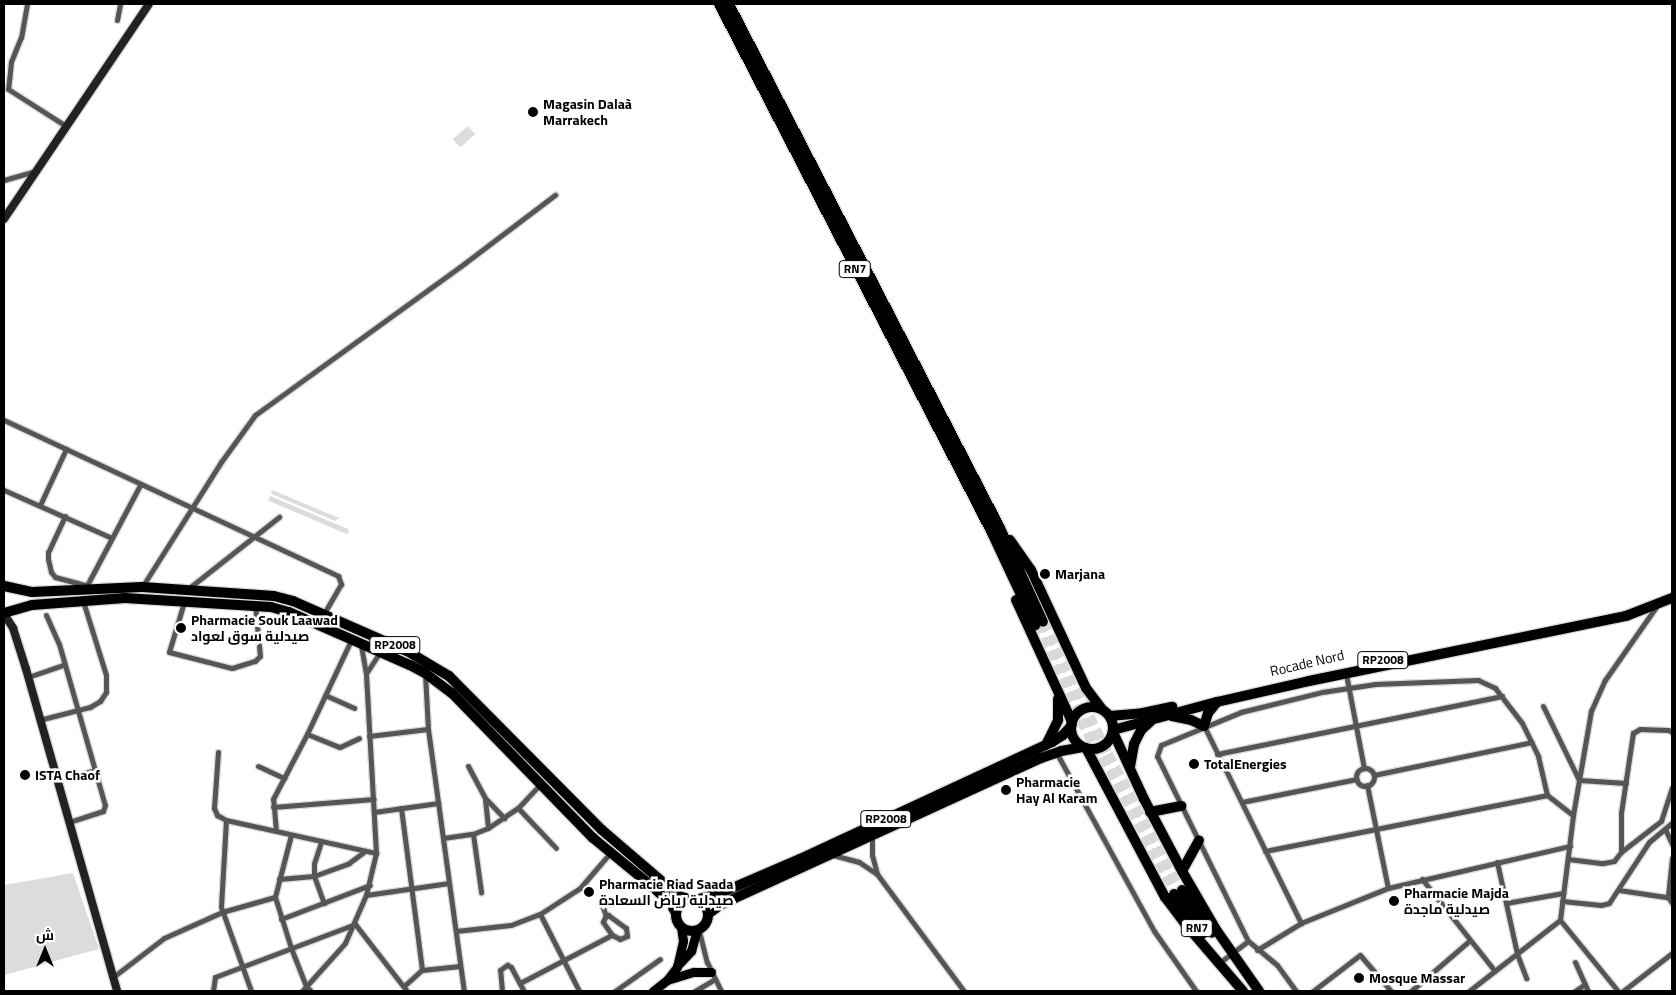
<!DOCTYPE html>
<meta charset="utf-8">
<style>
body{margin:0}
#map{position:relative;width:1676px;height:995px;overflow:hidden;background:#fff;font-family:"Titillium Web",Cairo,sans-serif}
div>[style]{position:absolute}
.green>*{inset:0;background:#dcdcdc;transform-origin:0 0}
.highway-tunnel>*{height:10px;margin-top:-5px;transform-origin:0;background:repeating-linear-gradient(90deg,#d9d9d9 0 10px,transparent 0 15px)}
.roads{filter:drop-shadow(1px 0 #dbdbdb) drop-shadow(-1px 0 #dbdbdb) drop-shadow(0 1px #dbdbdb) drop-shadow(0 -1px #dbdbdb)}
.street>*{height:5px;margin:-2.5px;padding:0 2.5px;transform-origin:2.5px;border-radius:2.5px;background:#555}
.street>.ring{margin:-2.5px;padding:0;box-sizing:content-box;background:none;border:5px solid #555;border-radius:50%}
.secondary>*{height:8px;margin:-4px;padding:0 4px;transform-origin:4px;border-radius:4px;background:#222}
.primary>*{height:9px;margin:-4.5px;padding:0 4.5px;transform-origin:4.5px;border-radius:4.5px;background:#000}
.highway>*{height:10px;margin:-5px;padding:0 5px;transform-origin:5px;border-radius:5px;background:#000}
.highway>.ring{margin:-5px;padding:0;box-sizing:content-box;background:none;border:10px solid #000;border-radius:50%}
.dots>*{width:14px;height:14px;translate:-50% -50%;box-sizing:border-box;border:2px solid #fff;border-radius:50%}
span{translate:-50% -50%;white-space:nowrap;text-align:center;line-height:1.15;-webkit-text-stroke:5px #fff;paint-order:stroke}
.shield-label span{padding:1px 4px;background:#fff;border:1px solid;border-radius:4px;-webkit-text-stroke-width:0}
.shield-label{font-size:12px;color:#000;font-weight:700}
.poi-label{font-size:14px;color:#000;font-weight:700}
.left{translate:0 -50%;text-align:left}
.street-label{font-size:14px;color:#000}
.frame{position:absolute;inset:0;border:5px solid #000;pointer-events:none}
.north{position:absolute;left:20px;top:925px;width:50px;height:50px;-webkit-text-stroke:4px #fff;paint-order:stroke;rotate:0deg;font-size:14px;font-weight:700;line-height:20px;text-align:center;color:#000}
.north::after{content:'';display:block;margin:auto;width:18px;height:22px;background:#000;clip-path:polygon(50% 0,100% 100%,50% 72%,0 100%)}
</style>
<div id="map">
<div class="green">
<div style="left:468px;top:126px;width:11px;height:20px;rotate:49deg"></div>
<div style="clip-path:polygon(271px 490px,272px 490px,339px 518px,335px 521px,272px 494px)"></div>
<div style="left:270px;top:496px;width:86px;height:5px;rotate:23deg"></div>
<div style="clip-path:polygon(73px 873px,99px 949px,4px 975px,4px 885px)"></div>
</div>
<div class="highway-tunnel">
<div style="left:1043px;top:622px;width:147px;rotate:63.8deg"></div>
<div style="left:1108px;top:754px;width:155px;rotate:61.4deg"></div>
<div style="left:1035px;top:625px;width:148px;rotate:64deg"></div>
<div style="left:1100px;top:758px;width:155px;rotate:61.4deg"></div>
</div>
<div class="roads">
<div class="street">
<div style="left:27px;top:4px;width:34px;rotate:100deg"></div>
<div style="left:21px;top:37px;width:27px;rotate:112deg"></div>
<div style="left:11px;top:62px;width:27px;rotate:96deg"></div>
<div style="left:8px;top:89px;width:69px;rotate:32.5deg"></div>
<div style="left:117px;top:20px;width:16px;rotate:-79deg"></div>
<div style="left:4px;top:180px;width:33px;rotate:-16deg"></div>
<div style="left:4px;top:420px;width:369px;rotate:25deg"></div>
<div style="left:338px;top:576px;width:9px;rotate:69deg"></div>
<div style="left:341px;top:584px;width:34px;rotate:120deg"></div>
<div style="left:4px;top:490px;width:118px;rotate:24deg"></div>
<div style="left:40px;top:505px;width:62px;rotate:-65.1deg"></div>
<div style="left:65px;top:516px;width:40px;rotate:115deg"></div>
<div style="left:48px;top:552px;width:7px;rotate:90deg"></div>
<div style="left:48px;top:559px;width:13px;rotate:77deg"></div>
<div style="left:51px;top:572px;width:6px;rotate:51deg"></div>
<div style="left:55px;top:577px;width:31px;rotate:15deg"></div>
<div style="left:142px;top:587px;width:148px;rotate:-57.7deg"></div>
<div style="left:221px;top:462px;width:58px;rotate:-54.1deg"></div>
<div style="left:255px;top:415px;width:259px;rotate:-35.9deg"></div>
<div style="left:465px;top:263px;width:113px;rotate:-37.1deg"></div>
<div style="left:189px;top:588px;width:115px;rotate:-38.3deg"></div>
<div style="left:85px;top:589px;width:118px;rotate:-62.1deg"></div>
<div style="left:184px;top:602px;width:52px;rotate:106.7deg"></div>
<div style="left:169px;top:652px;width:65px;rotate:14.3deg"></div>
<div style="left:232px;top:668px;width:24px;rotate:-17deg"></div>
<div style="left:255px;top:661px;width:7px;rotate:-45deg"></div>
<div style="left:260px;top:656px;width:51px;rotate:-95.6deg"></div>
<div style="left:46px;top:615px;width:32px;rotate:66deg"></div>
<div style="left:59px;top:644px;width:167px;rotate:74.1deg"></div>
<div style="left:105px;top:805px;width:6px;rotate:108deg"></div>
<div style="left:103px;top:811px;width:36px;rotate:162deg"></div>
<div style="left:367px;top:672px;width:24px;rotate:-57deg"></div>
<div style="left:425px;top:674px;width:55px;rotate:86.9deg"></div>
<div style="left:428px;top:729px;width:264px;rotate:82.2deg"></div>
<div style="left:1346px;top:674px;width:96px;rotate:79.2deg"></div>
<div style="left:28px;top:677px;width:39px;rotate:-19deg"></div>
<div style="left:325px;top:695px;width:32px;rotate:24deg"></div>
<div style="left:1543px;top:706px;width:82px;rotate:64.1deg"></div>
<div style="left:1579px;top:780px;width:47px;rotate:3.7deg"></div>
<div style="left:39px;top:720px;width:53px;rotate:-14.3deg"></div>
<div style="left:90px;top:707px;width:12px;rotate:-31deg"></div>
<div style="left:100px;top:701px;width:11px;rotate:-56deg"></div>
<div style="left:106px;top:692px;width:17px;rotate:-90deg"></div>
<div style="left:106px;top:675px;width:77px;rotate:-107.3deg"></div>
<div style="left:1204px;top:726px;width:220px;rotate:63.8deg"></div>
<div style="left:307px;top:734px;width:35px;rotate:22deg"></div>
<div style="left:340px;top:747px;width:21px;rotate:-25deg"></div>
<div style="left:369px;top:736px;width:59px;rotate:-6.8deg"></div>
<div style="left:218px;top:752px;width:56px;rotate:94.1deg"></div>
<div style="left:214px;top:808px;width:8px;rotate:67deg"></div>
<div style="left:217px;top:815px;width:10px;rotate:29deg"></div>
<div style="left:226px;top:820px;width:154px;rotate:12.4deg"></div>
<div style="left:1056px;top:752px;width:204px;rotate:61.3deg"></div>
<div style="left:1154px;top:931px;width:73px;rotate:55deg"></div>
<div style="left:1217px;top:754px;width:291px;rotate:-11.5deg"></div>
<div style="left:258px;top:766px;width:29px;rotate:25deg"></div>
<div style="left:468px;top:766px;width:36px;rotate:62deg"></div>
<div style="left:485px;top:798px;width:28px;rotate:46deg"></div>
<div class="ring" style="left:1356px;top:768px;width:13px;height:13px"></div>
<div style="left:1374px;top:775px;width:161px;rotate:-11.8deg"></div>
<div style="left:71px;top:777px;width:25px;rotate:-16deg"></div>
<div style="left:1367px;top:785px;width:105px;rotate:78.5deg"></div>
<div style="left:485px;top:799px;width:29px;rotate:84deg"></div>
<div style="left:1242px;top:802px;width:117px;rotate:-11.3deg"></div>
<div style="left:273px;top:807px;width:101px;rotate:-4.5deg"></div>
<div style="left:401px;top:808px;width:163px;rotate:82.6deg"></div>
<div style="left:518px;top:808px;width:55px;rotate:46.5deg"></div>
<div style="left:374px;top:812px;width:65px;rotate:-8deg"></div>
<div style="left:226px;top:820px;width:87px;rotate:93.3deg"></div>
<div style="left:221px;top:907px;width:89px;rotate:70.3deg"></div>
<div style="left:1665px;top:829px;width:17px;rotate:65deg"></div>
<div style="left:276px;top:831px;width:32px;rotate:-95deg"></div>
<div style="left:273px;top:799px;width:73px;rotate:-62.4deg"></div>
<div style="left:307px;top:734px;width:104px;rotate:-64.9deg"></div>
<div style="left:473px;top:834px;width:59px;rotate:82.1deg"></div>
<div style="left:291px;top:835px;width:64px;rotate:104.5deg"></div>
<div style="left:275px;top:897px;width:53px;rotate:72.6deg"></div>
<div style="left:291px;top:948px;width:41px;rotate:68.5deg"></div>
<div style="left:306px;top:986px;width:7px;rotate:45deg"></div>
<div style="left:872px;top:835px;width:20px;rotate:90deg"></div>
<div style="left:872px;top:855px;width:20px;rotate:75deg"></div>
<div style="left:443px;top:838px;width:30px;rotate:-8deg"></div>
<div style="left:473px;top:834px;width:16px;rotate:-22deg"></div>
<div style="left:488px;top:828px;width:36px;rotate:-34deg"></div>
<div style="left:518px;top:808px;width:33px;rotate:-47deg"></div>
<div style="left:321px;top:842px;width:23px;rotate:108deg"></div>
<div style="left:314px;top:864px;width:12px;rotate:90deg"></div>
<div style="left:314px;top:876px;width:29px;rotate:70deg"></div>
<div style="left:1265px;top:851px;width:288px;rotate:-11.2deg"></div>
<div style="left:1547px;top:795px;width:33px;rotate:38deg"></div>
<div style="left:1621px;top:852px;width:39px;rotate:-90deg"></div>
<div style="left:1621px;top:813px;width:81px;rotate:-81.5deg"></div>
<div style="left:1633px;top:733px;width:8px;rotate:-30deg"></div>
<div style="left:1640px;top:729px;width:28px;rotate:2deg"></div>
<div style="left:1668px;top:730px;width:4px;rotate:27deg"></div>
<div style="left:833px;top:855px;width:27px;rotate:15deg"></div>
<div style="left:859px;top:862px;width:22px;rotate:34deg"></div>
<div style="left:877px;top:874px;width:146px;rotate:53.4deg"></div>
<div style="left:1672px;top:858px;width:39px;rotate:96deg"></div>
<div style="left:1668px;top:897px;width:7px;rotate:56deg"></div>
<div style="left:1568px;top:859px;width:35px;rotate:7deg"></div>
<div style="left:1603px;top:863px;width:11px;rotate:-10deg"></div>
<div style="left:1614px;top:861px;width:11px;rotate:-52deg"></div>
<div style="left:1621px;top:852px;width:51px;rotate:-37.8deg"></div>
<div style="left:1661px;top:821px;width:35px;rotate:-72deg"></div>
<div style="left:1497px;top:862px;width:94px;rotate:77.7deg"></div>
<div style="left:1517px;top:954px;width:26px;rotate:69deg"></div>
<div style="left:279px;top:879px;width:35px;rotate:-5deg"></div>
<div style="left:314px;top:876px;width:37px;rotate:-20deg"></div>
<div style="left:349px;top:863px;width:20px;rotate:-37deg"></div>
<div style="left:1422px;top:879px;width:117px;rotate:51.6deg"></div>
<div style="left:1619px;top:890px;width:54px;rotate:8.6deg"></div>
<div style="left:366px;top:895px;width:84px;rotate:-8.2deg"></div>
<div style="left:1562px;top:901px;width:39px;rotate:6deg"></div>
<div style="left:1601px;top:905px;width:8px;rotate:-14deg"></div>
<div style="left:1609px;top:903px;width:73px;rotate:-56.7deg"></div>
<div style="left:1649px;top:842px;width:30px;rotate:-40deg"></div>
<div style="left:1506px;top:903px;width:58px;rotate:-10deg"></div>
<div style="left:602px;top:905px;width:12px;rotate:70deg"></div>
<div style="left:540px;top:914px;width:86px;rotate:63.1deg"></div>
<div style="left:608px;top:915px;width:22px;rotate:36deg"></div>
<div style="left:626px;top:928px;width:8px;rotate:83deg"></div>
<div style="left:627px;top:936px;width:8px;rotate:157deg"></div>
<div style="left:620px;top:939px;width:9px;rotate:-153deg"></div>
<div style="left:612px;top:935px;width:16px;rotate:-125deg"></div>
<div style="left:603px;top:922px;width:5px;rotate:-68deg"></div>
<div style="left:605px;top:917px;width:4px;rotate:-34deg"></div>
<div style="left:281px;top:919px;width:95px;rotate:-20.9deg"></div>
<div style="left:1560px;top:920px;width:92px;rotate:50.8deg"></div>
<div style="left:456px;top:931px;width:55px;rotate:-6.2deg"></div>
<div style="left:511px;top:925px;width:31px;rotate:-21deg"></div>
<div style="left:540px;top:914px;width:48px;rotate:-33deg"></div>
<div style="left:580px;top:888px;width:46px;rotate:-49.4deg"></div>
<div style="left:699px;top:931px;width:32px;rotate:76deg"></div>
<div style="left:707px;top:962px;width:32px;rotate:64deg"></div>
<div style="left:1257px;top:950px;width:52px;rotate:-31.5deg"></div>
<div style="left:1301px;top:923px;width:94px;rotate:-21.9deg"></div>
<div style="left:1388px;top:888px;width:187px;rotate:-13deg"></div>
<div style="left:1575px;top:962px;width:32px;rotate:66deg"></div>
<div style="left:1219px;top:963px;width:36px;rotate:-37deg"></div>
<div style="left:113px;top:977px;width:64px;rotate:-37.4deg"></div>
<div style="left:164px;top:938px;width:64px;rotate:-24.1deg"></div>
<div style="left:222px;top:912px;width:55px;rotate:-15.8deg"></div>
<div style="left:520px;top:983px;width:104px;rotate:-27.6deg"></div>
<div style="left:404px;top:986px;width:24px;rotate:-42deg"></div>
<div style="left:422px;top:970px;width:38px;rotate:-6deg"></div>
<div style="left:213px;top:991px;width:14px;rotate:-82deg"></div>
<div style="left:215px;top:977px;width:150px;rotate:-20.7deg"></div>
<div style="left:355px;top:924px;width:85px;rotate:52.2deg"></div>
<div style="left:302px;top:991px;width:64px;rotate:-48.1deg"></div>
<div style="left:345px;top:943px;width:52px;rotate:-66.4deg"></div>
<div style="left:366px;top:895px;width:43px;rotate:-76.6deg"></div>
<div style="left:376px;top:853px;width:179px;rotate:-93.2deg"></div>
<div style="left:366px;top:674px;width:29px;rotate:-100deg"></div>
<div style="left:502px;top:991px;width:21px;rotate:-95deg"></div>
<div style="left:500px;top:970px;width:9px;rotate:-36deg"></div>
<div style="left:507px;top:965px;width:4px;rotate:27deg"></div>
<div style="left:511px;top:967px;width:27px;rotate:62deg"></div>
<div style="left:615px;top:991px;width:55px;rotate:-35.4deg"></div>
<div style="left:695px;top:991px;width:23px;rotate:-31deg"></div>
<div style="left:1296px;top:991px;width:32px;rotate:-126deg"></div>
<div style="left:1277px;top:965px;width:38px;rotate:-140deg"></div>
<div style="left:1248px;top:941px;width:206px;rotate:-116.2deg"></div>
<div style="left:1157px;top:756px;width:12px;rotate:-70deg"></div>
<div style="left:1161px;top:745px;width:87px;rotate:-22.4deg"></div>
<div style="left:1241px;top:712px;width:83px;rotate:-13.9deg"></div>
<div style="left:1322px;top:692px;width:54px;rotate:-8.6deg"></div>
<div style="left:1375px;top:684px;width:103px;rotate:-2.2deg"></div>
<div style="left:1478px;top:680px;width:19px;rotate:25deg"></div>
<div style="left:1495px;top:688px;width:44px;rotate:52.4deg"></div>
<div style="left:1522px;top:723px;width:37px;rotate:64deg"></div>
<div style="left:1538px;top:756px;width:40px;rotate:77deg"></div>
<div style="left:1313px;top:991px;width:59px;rotate:-37.5deg"></div>
<div style="left:1360px;top:955px;width:48px;rotate:49.3deg"></div>
<div style="left:1411px;top:991px;width:78px;rotate:-40.8deg"></div>
<div style="left:1469px;top:991px;width:115px;rotate:-38deg"></div>
<div style="left:1560px;top:920px;width:106px;rotate:-82.9deg"></div>
<div style="left:1573px;top:815px;width:106px;rotate:-80.2deg"></div>
<div style="left:1591px;top:711px;width:34px;rotate:-66deg"></div>
<div style="left:1605px;top:680px;width:89px;rotate:-55.1deg"></div>
<div style="left:1575px;top:991px;width:12px;rotate:-35deg"></div>
<div style="left:1623px;top:991px;width:62px;rotate:-37.8deg"></div>
</div>
<div class="secondary">
<div style="left:4px;top:219px;width:259px;rotate:-56deg"></div>
<div style="left:4px;top:614px;width:17px;rotate:57deg"></div>
<div style="left:13px;top:628px;width:43px;rotate:72.4deg"></div>
<div style="left:26px;top:669px;width:335px;rotate:74.2deg"></div>
</div>
<div class="primary">
<div style="left:677px;top:966px;width:21px;rotate:-47deg"></div>
<div style="left:691px;top:951px;width:22px;rotate:-74deg"></div>
<div style="left:667px;top:980px;width:28px;rotate:-17deg"></div>
<div style="left:694px;top:972px;width:17px"></div>
<div style="left:653px;top:991px;width:18px;rotate:-38deg"></div>
<div style="left:667px;top:980px;width:16px;rotate:-52deg"></div>
<div style="left:677px;top:967px;width:27px;rotate:-77deg"></div>
<div style="left:683px;top:941px;width:14px;rotate:-98deg"></div>
</div>
<div class="highway">
<div style="left:719px;top:4px;width:595px;rotate:62.7deg"></div>
<div style="left:992px;top:533px;width:102px;rotate:64.9deg"></div>
<div style="left:729px;top:4px;width:590px;rotate:62.65deg"></div>
<div style="left:1000px;top:528px;width:103px;rotate:65.4deg"></div>
<div style="left:1010px;top:540px;width:37px;rotate:55deg"></div>
<div style="left:1031px;top:570px;width:130px;rotate:65deg"></div>
<div style="left:1086px;top:688px;width:26px;rotate:53deg"></div>
<div style="left:4px;top:586px;width:29px;rotate:12deg"></div>
<div style="left:32px;top:592px;width:110px;rotate:-2.6deg"></div>
<div style="left:142px;top:587px;width:132px;rotate:3.9deg"></div>
<div style="left:274px;top:596px;width:20px;rotate:15deg"></div>
<div style="left:293px;top:601px;width:124px;rotate:23.7deg"></div>
<div style="left:407px;top:651px;width:49px;rotate:30.8deg"></div>
<div style="left:449px;top:676px;width:217px;rotate:45.2deg"></div>
<div style="left:602px;top:830px;width:101px;rotate:40.6deg"></div>
<div style="left:679px;top:896px;width:9px;rotate:18deg"></div>
<div style="left:1016px;top:600px;width:134px;rotate:65.3deg"></div>
<div style="left:4px;top:613px;width:29px;rotate:-16deg"></div>
<div style="left:32px;top:605px;width:93px;rotate:-4.3deg"></div>
<div style="left:125px;top:598px;width:146px;rotate:3.5deg"></div>
<div style="left:271px;top:607px;width:19px;rotate:16deg"></div>
<div style="left:289px;top:612px;width:132px;rotate:23.7deg"></div>
<div style="left:410px;top:665px;width:17px;rotate:28deg"></div>
<div style="left:425px;top:673px;width:34px;rotate:37deg"></div>
<div style="left:452px;top:693px;width:202px;rotate:45.8deg"></div>
<div style="left:593px;top:838px;width:79px;rotate:39.3deg"></div>
<div style="left:654px;top:888px;width:23px;rotate:43deg"></div>
<div style="left:671px;top:904px;width:10px;rotate:61deg"></div>
<div class="ring" style="left:1071px;top:707px;width:32px;height:32px"></div>
<div style="left:1110px;top:716px;width:33px;rotate:-5deg"></div>
<div style="left:1143px;top:713px;width:30px;rotate:-12deg"></div>
<div style="left:1172px;top:716px;width:19px;rotate:12deg"></div>
<div style="left:1191px;top:720px;width:14px;rotate:25deg"></div>
<div style="left:1204px;top:726px;width:14px;rotate:-73deg"></div>
<div style="left:1208px;top:713px;width:14px;rotate:-51deg"></div>
<div style="left:1113px;top:730px;width:108px;rotate:-15.1deg"></div>
<div style="left:1217px;top:702px;width:94px;rotate:-12.9deg"></div>
<div style="left:1309px;top:681px;width:324px;rotate:-11.6deg"></div>
<div style="left:1626px;top:616px;width:49px;rotate:-21.4deg"></div>
<div style="left:1113px;top:732px;width:74px;rotate:65.2deg"></div>
<div style="left:1144px;top:799px;width:81px;rotate:62.2deg"></div>
<div style="left:1182px;top:871px;width:66px;rotate:59.9deg"></div>
<div style="left:1215px;top:928px;width:77px;rotate:55.1deg"></div>
<div style="left:1046px;top:745px;width:28px;rotate:-64deg"></div>
<div style="left:1058px;top:720px;width:21px;rotate:-90deg"></div>
<div style="left:1086px;top:748px;width:169px;rotate:62.1deg"></div>
<div style="left:1165px;top:897px;width:36px;rotate:53deg"></div>
<div style="left:1187px;top:926px;width:86px;rotate:49.3deg"></div>
<div style="left:1130px;top:767px;width:23px;rotate:-80deg"></div>
<div style="left:1134px;top:744px;width:16px;rotate:-63deg"></div>
<div style="left:1141px;top:730px;width:13px;rotate:-42deg"></div>
<div style="left:1150px;top:812px;width:32px;rotate:-11deg"></div>
<div style="left:1182px;top:871px;width:35px;rotate:-61deg"></div>
<div style="left:1182px;top:890px;width:52px;rotate:55.1deg"></div>
<div style="left:1174px;top:894px;width:49px;rotate:55deg"></div>
<div style="left:693px;top:899px;width:6px"></div>
<div style="left:699px;top:899px;width:25px;rotate:-16deg"></div>
<div style="left:723px;top:892px;width:84px;rotate:-23.2deg"></div>
<div style="left:800px;top:859px;width:278px;rotate:-24.9deg"></div>
<div style="left:1052px;top:742px;width:13px;rotate:-32deg"></div>
<div style="left:1063px;top:735px;width:13px;rotate:-48deg"></div>
<div class="ring" style="left:676px;top:899px;width:22px;height:22px"></div>
<div style="left:708px;top:914px;width:17px;rotate:-36deg"></div>
<div style="left:722px;top:904px;width:351px;rotate:-24.6deg"></div>
<div style="left:1041px;top:758px;width:21px;rotate:-19deg"></div>
<div style="left:1061px;top:751px;width:22px;rotate:-10deg"></div>
</div>
</div>
<div class="dots">
<div style="left:533px;top:112px;background:#000"></div>
<div style="left:1045px;top:574px;background:#000"></div>
<div style="left:181px;top:628px;background:#000"></div>
<div style="left:1194px;top:764px;background:#000"></div>
<div style="left:25px;top:775px;background:#000"></div>
<div style="left:1006px;top:790px;background:#000"></div>
<div style="left:589px;top:892px;background:#000"></div>
<div style="left:1394px;top:901px;background:#000"></div>
<div style="left:1359px;top:978px;background:#000"></div>
</div>
<div class="shield-label">
<span style="left:855px;top:269px">RN7</span>
<span style="left:395px;top:645px">RP2008</span>
<span style="left:1383px;top:660px">RP2008</span>
<span style="left:886px;top:819px">RP2008</span>
<span style="left:1197px;top:928px">RN7</span>
</div>
<div class="poi-label">
<span class="left" style="left:543px;top:112px">Magasin Dalaà<br>Marrakech</span>
<span class="left" style="left:1055px;top:574px">Marjana</span>
<span class="left" style="left:191px;top:628px">Pharmacie Souk Laawad<br>صيدلية سوق لعواد</span>
<span class="left" style="left:1204px;top:764px">TotalEnergies</span>
<span class="left" style="left:35px;top:775px">ISTA Chaof</span>
<span class="left" style="left:1016px;top:790px">Pharmacie<br>Hay Al Karam</span>
<span class="left" style="left:599px;top:892px">Pharmacie Riad Saada<br>صيدلية رياض السعادة</span>
<span class="left" style="left:1404px;top:901px">Pharmacie Majda<br>صيدلية ماجدة</span>
<span class="left" style="left:1369px;top:978px">Mosque Massar</span>
</div>
<div class="street-label">
<span style="left:1307px;top:663px;rotate:-13deg">Rocade Nord</span>
</div>
<div class="frame"></div>
<div class="north">ش</div>
</div>
